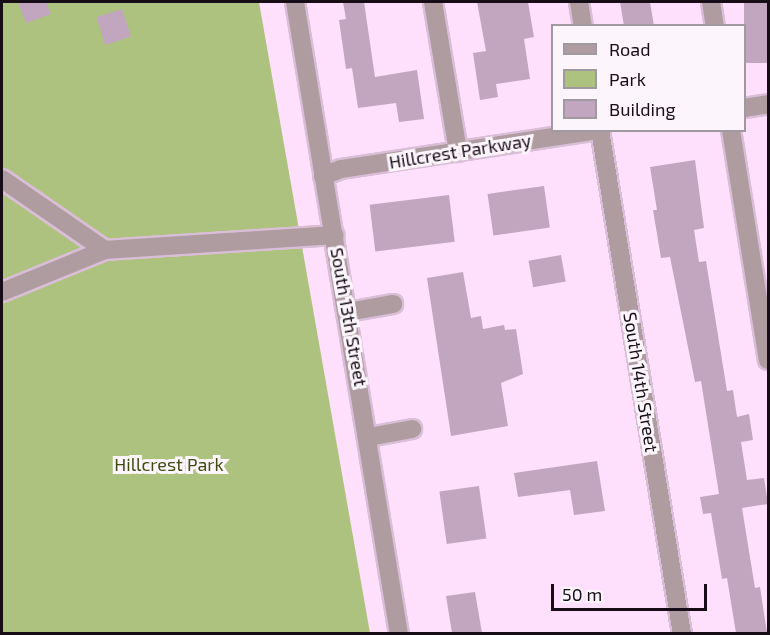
<!DOCTYPE html>
<style>
body{margin:0}
#map{position:relative;width:770px;height:635px;overflow:hidden;background:#ffe0fc;font-family:"Exo 2",sans-serif}
div>[style]{position:absolute}
.green>*{inset:0;background:#aec280}
.building>*{inset:0;background:#c2a5bf;transform-origin:0 0}
.roads{filter:drop-shadow(2px 0 #dabed7) drop-shadow(-2px 0 #dabed7) drop-shadow(0 2px #dabed7) drop-shadow(0 -2px #dabed7)}
.minor>*{height:18px;margin:-9px;padding:0 9px;transform-origin:9px;border-radius:9px;background:#ae9ca0}
span{translate:-50% -50%;white-space:nowrap;text-align:center;line-height:1.15;-webkit-text-stroke:6px #fcf6fc;paint-order:stroke}
.street-label{font-size:18px;color:#170d17}
.park-label{font-size:18px;color:#3f4d13}
.frame{position:absolute;inset:0;border:3px solid #170d17;pointer-events:none}
.legend{position:absolute;left:551px;top:24px;width:195px;height:108px;box-sizing:border-box;background:#fcf6fc;border:2px solid #a099a0;margin:0;padding:8px 10px;list-style:none;font-size:18px;color:#170d17}
.legend li{display:flex;align-items:center;gap:12px;height:30px}
.legend b{width:30px;border:2px solid #a099a0}
.scale{position:absolute;left:551px;top:584px;width:156px;height:27px;box-sizing:border-box;border:3px solid #170d17;border-top:0;padding-left:8px;font-size:18px;line-height:21px;white-space:nowrap;color:#170d17;-webkit-text-stroke:4px #fcf6fc;paint-order:stroke}
</style>
<div id="map">
<div class="green">
<div style="clip-path:polygon(2px 2px,259px 2px,370px 633px,2px 633px)"></div>
</div>
<div class="building">
<div style="clip-path:polygon(18px 2px,46px 2px,51px 14px,26px 23px)"></div>
<div style="clip-path:polygon(343px 2px,364px 2px,375px 77px,417px 70px,424px 119px,399px 122px,396px 103px,358px 108px,352px 68px,346px 69px,339px 20px,346px 19px)"></div>
<div style="clip-path:polygon(477px 2px,528px 2px,534px 37px,524px 39px,530px 79px,496px 84px,498px 97px,480px 100px,473px 53px,486px 51px)"></div>
<div style="clip-path:polygon(620px 2px,650px 2px,654px 26px,624px 26px)"></div>
<div style="left:744px;top:2px;width:24px;height:61px"></div>
<div style="left:122px;top:9px;width:29px;height:27px;rotate:72deg"></div>
<div style="clip-path:polygon(695px 160px,704px 228px,694px 230px,699px 262px,706px 261px,727px 391px,733px 390px,737px 417px,749px 414px,753px 440px,741px 442px,747px 480px,764px 478px,768px 504px,742px 508px,755px 588px,760px 587px,767px 633px,736px 633px,727px 578px,722px 579px,711px 513px,703px 514px,700px 497px,719px 494px,701px 381px,695px 382px,670px 257px,661px 258px,653px 210px,657px 210px,650px 167px)"></div>
<div style="left:544px;top:186px;width:42px;height:57px;rotate:82deg"></div>
<div style="left:449px;top:195px;width:47px;height:80px;rotate:83deg"></div>
<div style="left:561px;top:255px;width:27px;height:33px;rotate:80deg"></div>
<div style="clip-path:polygon(463px 272px,471px 318px,481px 316px,483px 329px,504px 325px,505px 330px,516px 329px,523px 374px,501px 383px,508px 426px,451px 436px,427px 278px)"></div>
<div style="clip-path:polygon(597px 461px,605px 511px,574px 515px,570px 490px,518px 497px,514px 473px)"></div>
<div style="left:479px;top:486px;width:53px;height:40px;rotate:82deg"></div>
<div style="clip-path:polygon(475px 592px,482px 633px,452px 633px,446px 596px)"></div>
</div>
<div class="roads">
<div class="minor">
<div style="left:295px;top:2px;width:640px;rotate:80.66deg"></div>
<div style="left:433px;top:2px;width:152px;rotate:80.5deg"></div>
<div style="left:579px;top:2px;width:24px;rotate:81deg"></div>
<div style="left:711px;top:2px;width:24px;rotate:81deg"></div>
<div style="left:744px;top:108px;width:24px;rotate:-9deg"></div>
<div style="left:600px;top:130px;width:511px;rotate:80.76deg"></div>
<div style="left:731px;top:130px;width:233px;rotate:80.9deg"></div>
<div style="left:323px;top:176px;width:19px;rotate:-21deg"></div>
<div style="left:341px;top:169px;width:261px;rotate:-8.6deg"></div>
<div style="left:2px;top:179px;width:125px;rotate:34.6deg"></div>
<div style="left:105px;top:250px;width:230px;rotate:-3.7deg"></div>
<div style="left:2px;top:292px;width:111px;rotate:-22.2deg"></div>
<div style="left:348px;top:312px;width:46px;rotate:-10.1deg"></div>
<div style="left:369px;top:437px;width:44px;rotate:-10.5deg"></div>
</div>
</div>
<div class="street-label">
<span style="left:460px;top:151px;rotate:-9deg">Hillcrest Parkway</span>
<span style="left:349px;top:317px;rotate:80deg">South 13th Street</span>
<span style="left:641px;top:382px;rotate:81deg">South 14th Street</span>
</div>
<div class="park-label">
<span style="left:169px;top:464px">Hillcrest Park</span>
</div>
<div class="frame"></div>
<ul class="legend">
<li><b style="height:8px;background:#ae9ca0"></b>Road</li>
<li><b style="height:16px;background:#aec280"></b>Park</li>
<li><b style="height:16px;background:#c2a5bf"></b>Building</li>
</ul>
<div class="scale">50 m</div>
</div>
